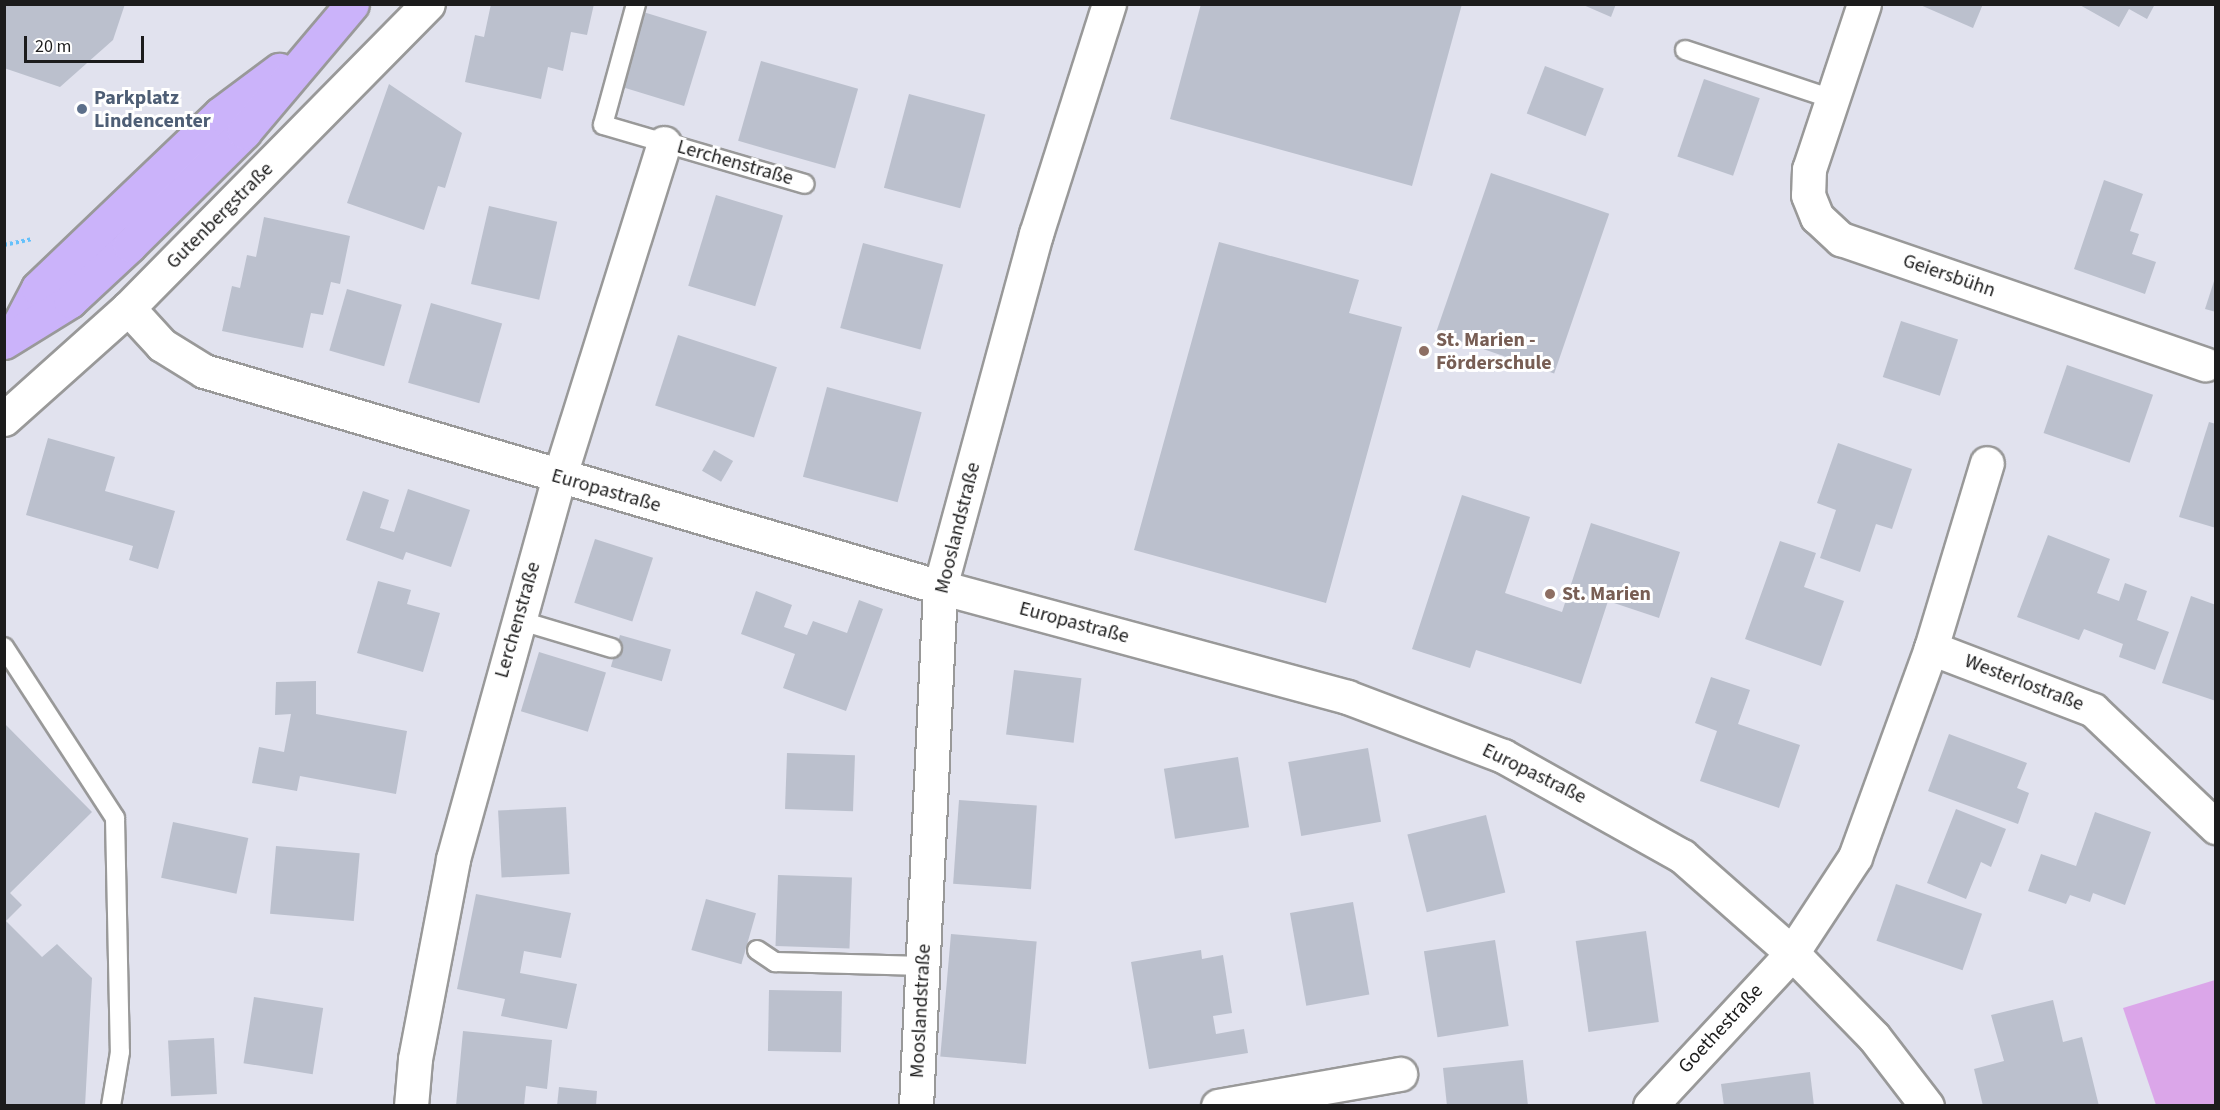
<!DOCTYPE html>
<meta charset="utf-8">
<style>
body{margin:0}
#map{position:relative;width:2220px;height:1110px;overflow:hidden;background:#e1e2ee;font-family:"Source Sans 3",sans-serif}
div>[style]{position:absolute}
.grass>*{inset:0;background:#dba6e9}
.building>*{inset:0;background:#bbc0cd;transform-origin:0 0}
.path>*{height:4px;margin-top:-2px;transform-origin:0;background:repeating-linear-gradient(90deg,#65c1fb 0 3px,transparent 0 6px)}
.roads{filter:drop-shadow(2px 0 #999) drop-shadow(-2px 0 #999) drop-shadow(0 2px #999) drop-shadow(0 -2px #999)}
.service>*{height:18px;margin:-9px;padding:0 9px;transform-origin:9px;border-radius:9px;background:#fff}
.minor>*{height:33px;margin:-16.5px;padding:0 16.5px;transform-origin:16.5px;border-radius:16.5px;background:#fff}
.secondary>*{height:33px;margin:-16.5px;padding:0 16.5px;transform-origin:16.5px;border-radius:16.5px;background:#cbb3fa}
.dots>*{width:16px;height:16px;translate:-50% -50%;box-sizing:border-box;border:3px solid #fff;border-radius:50%}
span{translate:-50% -50%;white-space:nowrap;text-align:center;line-height:1.15;-webkit-text-stroke:6px #fff;paint-order:stroke}
.service-label{font-size:20px;color:#4e5e75;font-weight:700}
.left{translate:0 -50%;text-align:left}
.street-label{font-size:20px;color:#1c1c1c}
.education-label{font-size:20px;color:#785e54;font-weight:700}
.frame{position:absolute;inset:0;border:6px solid #1c1c1c;pointer-events:none}
.scale{position:absolute;left:24px;top:36px;width:120px;height:27px;box-sizing:border-box;border:3px solid #1c1c1c;border-top:0;padding-left:8px;font-size:18px;line-height:21px;white-space:nowrap;color:#1c1c1c;-webkit-text-stroke:4px #fff;paint-order:stroke}
</style>
<div id="map">
<div class="grass">
<div style="clip-path:polygon(2215px 980px,2215px 1105px,2156px 1105px,2123px 1008px)"></div>
</div>
<div class="building">
<div style="clip-path:polygon(4px 4px,125px 4px,113px 40px,60px 87px,4px 68px)"></div>
<div style="clip-path:polygon(491px 4px,594px 4px,587px 35px,571px 32px,563px 71px,548px 67px,541px 99px,465px 82px,475px 35px,484px 37px)"></div>
<div style="clip-path:polygon(1201px 4px,1462px 4px,1412px 186px,1170px 119px)"></div>
<div style="clip-path:polygon(1581px 4px,1616px 4px,1611px 17px)"></div>
<div style="clip-path:polygon(1918px 4px,1983px 4px,1973px 28px)"></div>
<div style="clip-path:polygon(2078px 4px,2155px 4px,2147px 19px,2129px 9px,2119px 27px)"></div>
<div style="left:640px;top:11px;width:70px;height:78px;rotate:17deg"></div>
<div style="left:761px;top:61px;width:101px;height:83px;rotate:16deg"></div>
<div style="left:1545px;top:66px;width:63px;height:51px;rotate:21deg"></div>
<div style="left:1704px;top:79px;width:59px;height:82px;rotate:19deg"></div>
<div style="clip-path:polygon(389px 84px,462px 133px,445px 188px,438px 186px,424px 230px,347px 203px)"></div>
<div style="left:909px;top:94px;width:79px;height:97px;rotate:15deg"></div>
<div style="left:1491px;top:173px;width:125px;height:169px;rotate:19deg"></div>
<div style="clip-path:polygon(2104px 180px,2143px 194px,2130px 231px,2139px 234px,2132px 254px,2156px 262px,2145px 294px,2074px 269px)"></div>
<div style="left:716px;top:195px;width:70px;height:95px;rotate:17deg"></div>
<div style="left:489px;top:206px;width:70px;height:80px;rotate:13deg"></div>
<div style="clip-path:polygon(264px 217px,350px 236px,340px 284px,331px 282px,323px 315px,311px 313px,303px 348px,222px 331px,232px 286px,240px 288px,247px 255px,256px 257px)"></div>
<div style="clip-path:polygon(1219px 242px,1359px 280px,1349px 313px,1402px 327px,1326px 603px,1134px 550px)"></div>
<div style="left:863px;top:243px;width:83px;height:88px;rotate:15deg"></div>
<div style="clip-path:polygon(2215px 278px,2216px 278px,2216px 312px,2205px 309px)"></div>
<div style="left:347px;top:289px;width:57px;height:64px;rotate:16deg"></div>
<div style="left:431px;top:303px;width:74px;height:83px;rotate:16deg"></div>
<div style="left:1901px;top:321px;width:60px;height:59px;rotate:18deg"></div>
<div style="left:678px;top:335px;width:104px;height:74px;rotate:18deg"></div>
<div style="left:2067px;top:365px;width:91px;height:72px;rotate:19deg"></div>
<div style="left:827px;top:387px;width:98px;height:93px;rotate:15deg"></div>
<div style="clip-path:polygon(2209px 422px,2216px 424px,2216px 528px,2179px 517px)"></div>
<div style="clip-path:polygon(48px 438px,115px 457px,105px 491px,175px 511px,158px 569px,129px 560px,133px 546px,26px 515px)"></div>
<div style="clip-path:polygon(1838px 443px,1912px 469px,1892px 529px,1876px 524px,1860px 572px,1820px 558px,1836px 510px,1817px 503px)"></div>
<div style="left:714px;top:450px;width:22px;height:24px;rotate:30deg"></div>
<div style="clip-path:polygon(408px 489px,470px 510px,451px 567px,406px 552px,403px 560px,346px 540px,363px 491px,389px 500px,380px 528px,394px 532px)"></div>
<div style="clip-path:polygon(1462px 495px,1530px 517px,1505px 593px,1562px 612px,1591px 523px,1680px 552px,1659px 618px,1608px 601px,1581px 684px,1476px 650px,1470px 668px,1412px 649px)"></div>
<div style="clip-path:polygon(2048px 535px,2110px 559px,2097px 593px,2119px 601px,2125px 583px,2147px 591px,2137px 620px,2169px 632px,2155px 670px,2119px 657px,2123px 644px,2084px 629px,2079px 640px,2017px 617px)"></div>
<div style="left:595px;top:539px;width:61px;height:67px;rotate:18deg"></div>
<div style="clip-path:polygon(1780px 541px,1816px 553px,1804px 587px,1844px 601px,1821px 666px,1745px 639px)"></div>
<div style="clip-path:polygon(378px 581px,411px 590px,407px 604px,440px 613px,423px 672px,357px 653px)"></div>
<div style="clip-path:polygon(756px 591px,792px 605px,784px 627px,807px 635px,813px 621px,847px 633px,859px 600px,883px 609px,846px 711px,783px 688px,795px 654px,741px 634px)"></div>
<div style="clip-path:polygon(2191px 596px,2216px 605px,2216px 701px,2162px 683px)"></div>
<div style="left:620px;top:635px;width:53px;height:33px;rotate:16deg"></div>
<div style="left:539px;top:652px;width:70px;height:62px;rotate:17deg"></div>
<div style="left:1014px;top:670px;width:68px;height:65px;rotate:7deg"></div>
<div style="clip-path:polygon(1711px 677px,1750px 690px,1738px 724px,1800px 745px,1779px 808px,1700px 781px,1717px 731px,1695px 723px)"></div>
<div style="clip-path:polygon(316px 681px,316px 714px,407px 731px,396px 794px,300px 776px,297px 791px,252px 783px,259px 747px,284px 752px,291px 714px,275px 715px,276px 682px)"></div>
<div style="clip-path:polygon(4px 723px,92px 812px,10px 893px,22px 905px,6px 921px,42px 957px,57px 944px,92px 978px,85px 1106px,4px 1106px)"></div>
<div style="clip-path:polygon(1949px 734px,2027px 763px,2017px 788px,2029px 793px,2018px 824px,1928px 791px)"></div>
<div style="left:1368px;top:748px;width:75px;height:81px;rotate:80deg"></div>
<div style="left:787px;top:753px;width:68px;height:56px;rotate:2deg"></div>
<div style="left:1238px;top:757px;width:71px;height:75px;rotate:81deg"></div>
<div style="left:959px;top:800px;width:78px;height:84px;rotate:4deg"></div>
<div style="left:566px;top:807px;width:67px;height:68px;rotate:87deg"></div>
<div style="clip-path:polygon(1956px 809px,2006px 829px,1991px 867px,1981px 862px,1966px 899px,1927px 883px)"></div>
<div style="clip-path:polygon(2095px 812px,2151px 832px,2125px 905px,2093px 893px,2090px 902px,2070px 895px,2066px 904px,2028px 891px,2041px 854px,2076px 866px)"></div>
<div style="left:1486px;top:815px;width:80px;height:81px;rotate:76deg"></div>
<div style="left:173px;top:822px;width:77px;height:57px;rotate:12deg"></div>
<div style="left:276px;top:846px;width:84px;height:68px;rotate:5deg"></div>
<div style="left:778px;top:875px;width:74px;height:71px;rotate:2deg"></div>
<div style="left:1896px;top:884px;width:91px;height:60px;rotate:19deg"></div>
<div style="clip-path:polygon(476px 894px,571px 913px,561px 958px,524px 951px,520px 973px,577px 984px,567px 1029px,501px 1016px,505px 999px,457px 989px)"></div>
<div style="left:706px;top:899px;width:52px;height:53px;rotate:16deg"></div>
<div style="left:1353px;top:902px;width:94px;height:64px;rotate:80deg"></div>
<div style="left:1646px;top:931px;width:92px;height:71px;rotate:82deg"></div>
<div style="left:951px;top:934px;width:86px;height:123px;rotate:5deg"></div>
<div style="left:1495px;top:940px;width:87px;height:72px;rotate:81deg"></div>
<div style="clip-path:polygon(1201px 950px,1202px 959px,1223px 955px,1232px 1013px,1213px 1016px,1216px 1034px,1244px 1029px,1248px 1053px,1149px 1069px,1131px 962px)"></div>
<div style="left:769px;top:990px;width:73px;height:61px;rotate:1deg"></div>
<div style="left:254px;top:997px;width:70px;height:67px;rotate:9deg"></div>
<div style="clip-path:polygon(2053px 1000px,2063px 1042px,2082px 1037px,2099px 1106px,1983px 1106px,1974px 1069px,2004px 1061px,1991px 1015px)"></div>
<div style="clip-path:polygon(463px 1031px,552px 1040px,547px 1089px,526px 1086px,524px 1106px,456px 1106px)"></div>
<div style="left:214px;top:1038px;width:56px;height:46px;rotate:87deg"></div>
<div style="clip-path:polygon(1523px 1060px,1528px 1106px,1447px 1106px,1443px 1068px)"></div>
<div style="clip-path:polygon(1810px 1072px,1814px 1106px,1724px 1106px,1721px 1084px)"></div>
<div style="clip-path:polygon(559px 1087px,597px 1091px,596px 1106px,557px 1106px)"></div>
</div>
<div class="path">
<div style="left:4px;top:245px;width:29px;rotate:-12deg"></div>
</div>
<div class="roads">
<div class="service">
<div style="left:636px;top:4px;width:125px;rotate:105.3deg"></div>
<div style="left:603px;top:125px;width:210px;rotate:16.3deg"></div>
<div style="left:1685px;top:50px;width:155px;rotate:18.4deg"></div>
<div style="left:518px;top:620px;width:98px;rotate:16.6deg"></div>
<div style="left:4px;top:647px;width:204px;rotate:57deg"></div>
<div style="left:115px;top:818px;width:234px;rotate:88.8deg"></div>
<div style="left:120px;top:1052px;width:55px;rotate:99.5deg"></div>
<div style="left:757px;top:950px;width:22px;rotate:34deg"></div>
<div style="left:775px;top:962px;width:149px;rotate:1.5deg"></div>
</div>
<div class="minor">
<div style="left:1864px;top:4px;width:174px;rotate:108.4deg"></div>
<div style="left:1809px;top:169px;width:26px;rotate:92deg"></div>
<div style="left:1808px;top:195px;width:24px;rotate:68deg"></div>
<div style="left:1817px;top:217px;width:33px;rotate:43deg"></div>
<div style="left:1841px;top:239px;width:385px;rotate:19deg"></div>
<div style="left:128px;top:308px;width:50px;rotate:47.4deg"></div>
<div style="left:162px;top:345px;width:49px;rotate:31.8deg"></div>
<div style="left:204px;top:371px;width:767px;rotate:16.36deg"></div>
<div style="left:940px;top:587px;width:422px;rotate:15.1deg"></div>
<div style="left:1347px;top:697px;width:167px;rotate:20.7deg"></div>
<div style="left:1503px;top:756px;width:205px;rotate:29.2deg"></div>
<div style="left:1682px;top:856px;width:147px;rotate:41.4deg"></div>
<div style="left:1792px;top:953px;width:117px;rotate:45.7deg"></div>
<div style="left:1874px;top:1037px;width:87px;rotate:52.5deg"></div>
<div style="left:4px;top:419px;width:166px;rotate:-41.8deg"></div>
<div style="left:128px;top:308px;width:427px;rotate:-45.4deg"></div>
<div style="left:1931px;top:648px;width:173px;rotate:20.9deg"></div>
<div style="left:2093px;top:710px;width:170px;rotate:43.6deg"></div>
<div style="left:411px;top:1106px;width:47px;rotate:-85.1deg"></div>
<div style="left:415px;top:1059px;width:204px;rotate:-79.2deg"></div>
<div style="left:453px;top:859px;width:395px;rotate:-74.5deg"></div>
<div style="left:559px;top:478px;width:351px;rotate:-72.6deg"></div>
<div style="left:916px;top:1106px;width:520px;rotate:-87.35deg"></div>
<div style="left:940px;top:587px;width:366px;rotate:-74.8deg"></div>
<div style="left:1036px;top:234px;width:241px;rotate:-72.4deg"></div>
<div style="left:1218px;top:1106px;width:185px;rotate:-10deg"></div>
<div style="left:1650px;top:1106px;width:209px;rotate:-47.1deg"></div>
<div style="left:1792px;top:953px;width:115px;rotate:-56.7deg"></div>
<div style="left:1855px;top:857px;width:222px;rotate:-70deg"></div>
<div style="left:1931px;top:648px;width:193px;rotate:-73.2deg"></div>
</div>
<div class="secondary">
<div style="left:16px;top:330px;width:47px;rotate:-62.4deg"></div>
<div style="left:38px;top:288px;width:252px;rotate:-43.7deg"></div>
<div style="left:220px;top:114px;width:74px;rotate:-36.7deg"></div>
<div style="left:4px;top:342px;width:78px;rotate:-31.8deg"></div>
<div style="left:70px;top:301px;width:82px;rotate:-43deg"></div>
<div style="left:130px;top:245px;width:161px;rotate:-44.7deg"></div>
<div style="left:244px;top:132px;width:167px;rotate:-49.8deg"></div>
</div>
</div>
<div class="dots">
<div style="left:82px;top:109px;background:#5c6f8a"></div>
<div style="left:1424px;top:351px;background:#8d6e63"></div>
<div style="left:1550px;top:594px;background:#8d6e63"></div>
</div>
<div class="service-label">
<span class="left" style="left:94px;top:110px">Parkplatz<br>Lindencenter</span>
</div>
<div class="street-label">
<span style="left:735px;top:163px;rotate:16deg">Lerchenstraße</span>
<span style="left:220px;top:216px;rotate:-45deg">Gutenbergstraße</span>
<span style="left:1949px;top:276px;rotate:19deg">Geiersbühn</span>
<span style="left:606px;top:491px;rotate:16deg">Europastraße</span>
<span style="left:958px;top:528px;rotate:-76deg">Mooslandstraße</span>
<span style="left:518px;top:620px;rotate:-74deg">Lerchenstraße</span>
<span style="left:1074px;top:623px;rotate:15deg">Europastraße</span>
<span style="left:2024px;top:683px;rotate:21deg">Westerlostraße</span>
<span style="left:1534px;top:774px;rotate:26deg">Europastraße</span>
<span style="left:921px;top:1011px;rotate:-87deg">Mooslandstraße</span>
<span style="left:1721px;top:1029px;rotate:-47deg">Goethestraße</span>
</div>
<div class="education-label">
<span class="left" style="left:1436px;top:352px">St. Marien -<br>Förderschule</span>
<span class="left" style="left:1562px;top:594px">St. Marien</span>
</div>
<div class="frame"></div>
<div class="scale">20 m</div>
</div>
